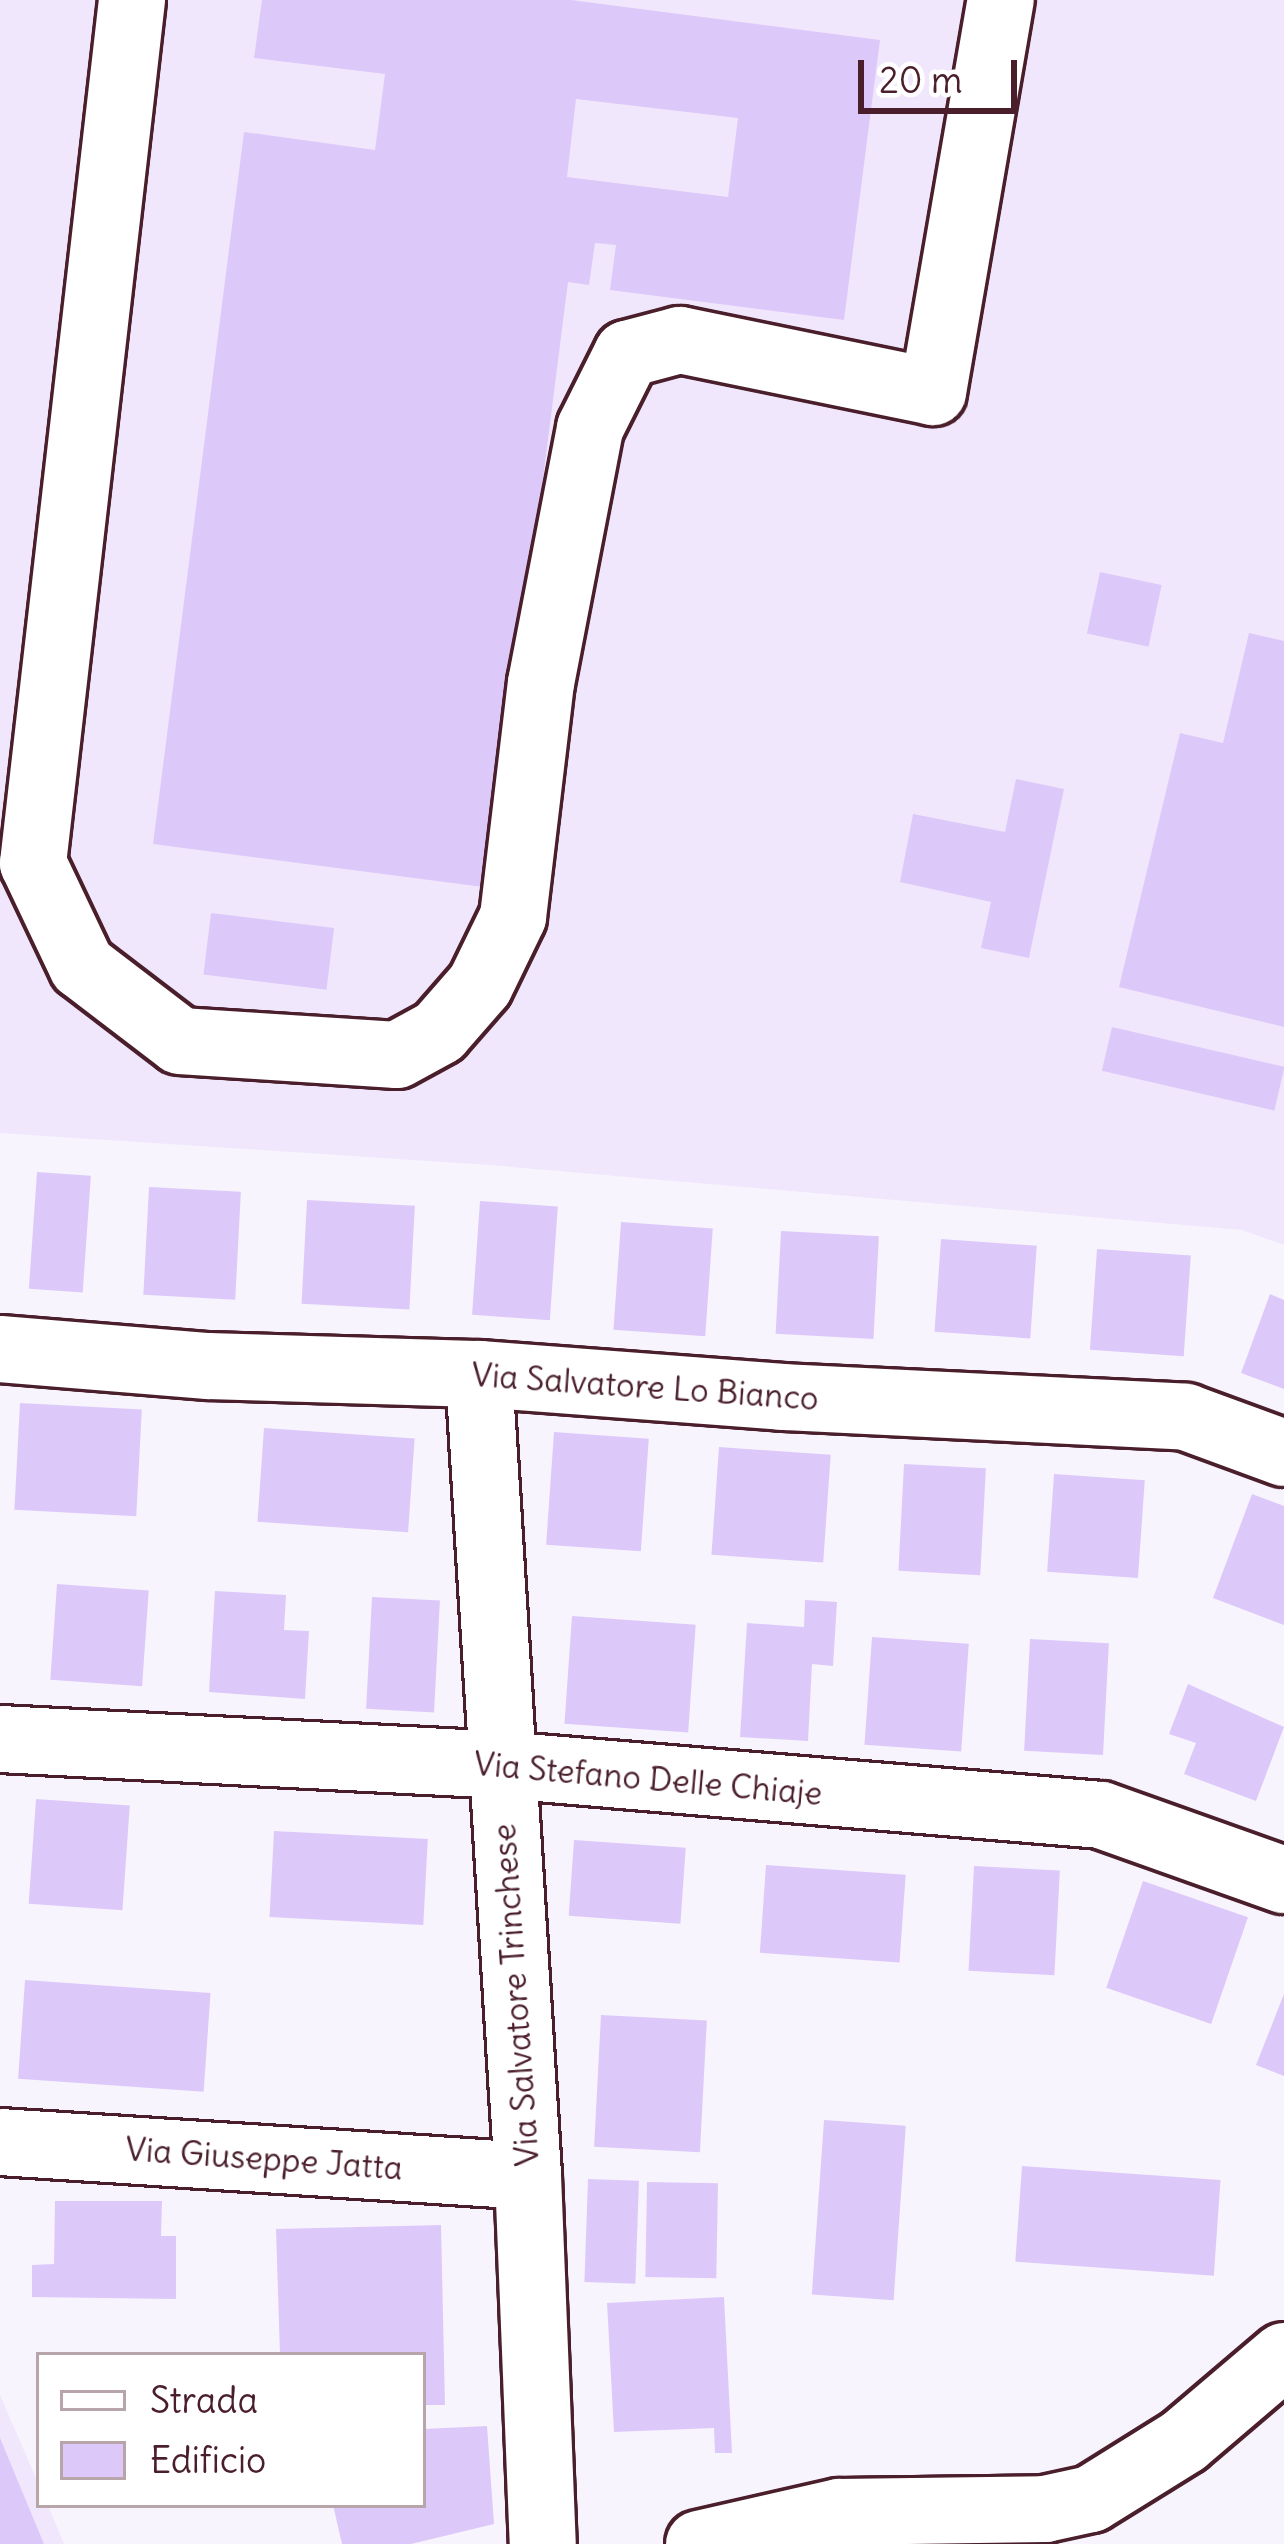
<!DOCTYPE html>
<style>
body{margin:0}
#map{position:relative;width:1284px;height:2544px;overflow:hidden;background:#f8f4fe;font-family:Delius,sans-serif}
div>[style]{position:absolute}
.built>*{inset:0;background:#f0e7fc}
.building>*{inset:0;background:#ddc9f9;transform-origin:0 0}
.roads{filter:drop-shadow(3px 0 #4a1f2b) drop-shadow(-3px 0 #4a1f2b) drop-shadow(0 3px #4a1f2b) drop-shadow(0 -3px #4a1f2b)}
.minor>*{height:66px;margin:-33px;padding:0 33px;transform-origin:33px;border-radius:33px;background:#fff}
span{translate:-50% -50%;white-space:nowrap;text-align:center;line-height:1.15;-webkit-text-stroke:12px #fff;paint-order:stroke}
.street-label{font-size:33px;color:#4a1f2b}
.legend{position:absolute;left:36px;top:2352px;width:390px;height:156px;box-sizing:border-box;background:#fff;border:3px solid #b7a5aa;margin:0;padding:15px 21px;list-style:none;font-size:36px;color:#4a1f2b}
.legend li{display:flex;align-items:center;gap:24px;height:60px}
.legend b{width:60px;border:3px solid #b7a5aa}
.scale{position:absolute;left:858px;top:60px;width:159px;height:54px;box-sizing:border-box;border:6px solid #4a1f2b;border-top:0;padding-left:15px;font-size:36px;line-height:42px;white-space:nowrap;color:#4a1f2b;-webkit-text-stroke:9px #fff;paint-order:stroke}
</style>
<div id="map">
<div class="built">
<div style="clip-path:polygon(0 0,1284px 0,1284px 1245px,1242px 1230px,489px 1165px,0 1133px)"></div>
<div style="clip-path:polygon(0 2395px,39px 2485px,39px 2505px,48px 2505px,64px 2544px,0 2544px)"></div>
</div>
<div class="building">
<div style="clip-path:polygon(evenodd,262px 0,571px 0,880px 40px,844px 320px,610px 290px,616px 245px,595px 243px,589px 285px,568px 282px,491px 888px,153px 844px,244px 132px,375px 150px,385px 74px,254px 58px,262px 0,576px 99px,738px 118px,728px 197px,567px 177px,576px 99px)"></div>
<div style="left:1100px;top:572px;width:63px;height:63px;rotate:12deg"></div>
<div style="clip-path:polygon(1249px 633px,1284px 641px,1284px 1027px,1119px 987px,1180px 733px,1223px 743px)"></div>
<div style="clip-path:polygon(1016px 779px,1064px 789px,1029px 958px,981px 948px,991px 902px,900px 882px,913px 814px,1005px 832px)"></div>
<div style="left:211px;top:913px;width:124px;height:62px;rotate:7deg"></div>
<div style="left:1112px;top:1027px;width:177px;height:45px;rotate:13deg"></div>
<div style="left:37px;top:1172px;width:54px;height:117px;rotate:4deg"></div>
<div style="left:149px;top:1187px;width:92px;height:108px;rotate:3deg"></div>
<div style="left:307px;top:1200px;width:108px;height:104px;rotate:3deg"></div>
<div style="left:480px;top:1201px;width:78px;height:114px;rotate:4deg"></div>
<div style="left:621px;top:1222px;width:92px;height:108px;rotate:4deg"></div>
<div style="left:781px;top:1231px;width:98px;height:103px;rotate:3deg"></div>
<div style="left:941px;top:1239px;width:96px;height:93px;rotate:4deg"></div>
<div style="left:1097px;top:1249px;width:94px;height:101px;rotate:4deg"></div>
<div style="clip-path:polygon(1270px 1294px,1284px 1300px,1284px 1389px,1241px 1373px)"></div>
<div style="left:20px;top:1403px;width:122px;height:107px;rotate:3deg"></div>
<div style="left:264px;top:1428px;width:151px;height:94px;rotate:4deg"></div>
<div style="left:554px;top:1432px;width:95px;height:113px;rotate:4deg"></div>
<div style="left:719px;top:1447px;width:112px;height:108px;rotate:4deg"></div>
<div style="left:904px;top:1464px;width:82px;height:107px;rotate:3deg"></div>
<div style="left:1054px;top:1474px;width:91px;height:98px;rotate:4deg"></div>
<div style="clip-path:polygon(1252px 1494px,1284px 1506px,1284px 1625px,1213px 1598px)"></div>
<div style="left:57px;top:1584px;width:92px;height:96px;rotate:4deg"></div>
<div style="clip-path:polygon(215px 1591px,286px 1595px,284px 1630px,309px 1631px,305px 1699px,209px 1692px)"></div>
<div style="left:372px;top:1597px;width:68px;height:112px;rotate:3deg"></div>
<div style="clip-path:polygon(805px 1600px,837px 1602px,833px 1666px,812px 1664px,808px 1741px,740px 1737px,747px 1623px,804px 1627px)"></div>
<div style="left:572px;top:1616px;width:124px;height:108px;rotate:4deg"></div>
<div style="left:872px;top:1637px;width:97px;height:108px;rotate:4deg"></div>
<div style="left:1030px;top:1639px;width:79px;height:112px;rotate:3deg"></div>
<div style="clip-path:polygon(1188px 1684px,1284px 1727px,1256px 1801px,1184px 1774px,1196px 1743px,1169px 1734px)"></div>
<div style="left:36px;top:1799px;width:94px;height:105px;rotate:4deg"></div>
<div style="left:274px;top:1831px;width:154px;height:86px;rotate:3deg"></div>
<div style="left:574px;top:1840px;width:112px;height:76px;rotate:4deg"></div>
<div style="left:766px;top:1865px;width:140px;height:88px;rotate:4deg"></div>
<div style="left:974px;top:1866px;width:86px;height:105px;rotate:3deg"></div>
<div style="left:1143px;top:1881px;width:111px;height:113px;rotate:19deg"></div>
<div style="left:25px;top:1980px;width:186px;height:99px;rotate:4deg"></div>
<div style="clip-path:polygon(1284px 1994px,1284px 2076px,1256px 2065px)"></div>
<div style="left:601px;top:2015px;width:106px;height:132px;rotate:3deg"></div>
<div style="left:824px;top:2120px;width:82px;height:175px;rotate:4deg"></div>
<div style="left:1022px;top:2166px;width:199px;height:96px;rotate:4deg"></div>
<div style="left:588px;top:2179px;width:51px;height:103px;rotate:2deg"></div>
<div style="left:647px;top:2182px;width:71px;height:95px;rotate:1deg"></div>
<div style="clip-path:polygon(55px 2201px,162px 2201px,161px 2236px,176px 2236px,176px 2299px,32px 2297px,32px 2265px,54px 2264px)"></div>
<div style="clip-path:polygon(441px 2225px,445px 2405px,423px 2405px,423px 2355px,280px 2355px,276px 2229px)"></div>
<div style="clip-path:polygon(724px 2297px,732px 2453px,715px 2453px,714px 2428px,614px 2432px,607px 2303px)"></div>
<div style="clip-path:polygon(487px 2426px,494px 2524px,411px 2544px,342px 2544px,333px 2505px,423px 2505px,423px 2429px)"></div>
<div style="clip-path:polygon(0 2438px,44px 2544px,0 2544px)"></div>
</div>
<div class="roads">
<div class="minor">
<div style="left:132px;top:0;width:869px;rotate:96.54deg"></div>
<div style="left:33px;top:863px;width:114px;rotate:64.6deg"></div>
<div style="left:82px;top:966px;width:123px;rotate:37.4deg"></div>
<div style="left:180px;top:1041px;width:217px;rotate:3.7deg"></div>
<div style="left:397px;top:1055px;width:48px;rotate:-28.7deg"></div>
<div style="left:439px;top:1032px;width:62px;rotate:-48.9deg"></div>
<div style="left:480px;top:985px;width:76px;rotate:-64.1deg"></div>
<div style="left:513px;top:917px;width:236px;rotate:-83.2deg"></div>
<div style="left:541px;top:683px;width:260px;rotate:-79.1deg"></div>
<div style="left:590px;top:428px;width:83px;rotate:-63.4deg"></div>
<div style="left:627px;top:354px;width:55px;rotate:-14.8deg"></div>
<div style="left:680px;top:340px;width:258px;rotate:11.6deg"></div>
<div style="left:933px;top:392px;width:398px;rotate:-80.2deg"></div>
<div style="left:0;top:1349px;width:209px;rotate:4.7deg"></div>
<div style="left:208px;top:1366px;width:271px;rotate:1.7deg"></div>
<div style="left:479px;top:1374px;width:305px;rotate:4.3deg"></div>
<div style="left:783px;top:1397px;width:403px;rotate:2.8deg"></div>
<div style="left:1186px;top:1417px;width:104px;rotate:20.2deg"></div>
<div style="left:479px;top:1374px;width:803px;rotate:86.5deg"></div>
<div style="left:528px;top:2176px;width:368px;rotate:87.7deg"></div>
<div style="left:0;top:1739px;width:503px;rotate:2.96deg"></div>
<div style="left:502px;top:1765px;width:601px;rotate:4.77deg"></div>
<div style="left:1101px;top:1815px;width:194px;rotate:19.6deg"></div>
<div style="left:0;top:2142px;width:529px;rotate:3.68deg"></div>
<div style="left:699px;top:2544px;width:144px;rotate:-12.9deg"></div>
<div style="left:839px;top:2512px;width:206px;rotate:-0.8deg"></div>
<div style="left:1045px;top:2509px;width:47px;rotate:-12.3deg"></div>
<div style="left:1091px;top:2499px;width:110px;rotate:-31.9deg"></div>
<div style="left:1184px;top:2441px;width:131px;rotate:-40.4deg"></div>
</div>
</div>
<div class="street-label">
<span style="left:645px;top:1387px;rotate:4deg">Via Salvatore Lo Bianco</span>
<span style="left:648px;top:1779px;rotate:5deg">Via Stefano Delle Chiaje</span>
<span style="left:516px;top:1995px;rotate:-94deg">Via Salvatore Trinchese</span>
<span style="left:264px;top:2159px;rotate:4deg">Via Giuseppe Jatta</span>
</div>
<ul class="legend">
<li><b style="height:15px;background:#fff"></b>Strada</li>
<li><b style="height:33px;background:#ddc9f9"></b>Edificio</li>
</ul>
<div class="scale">20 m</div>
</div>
